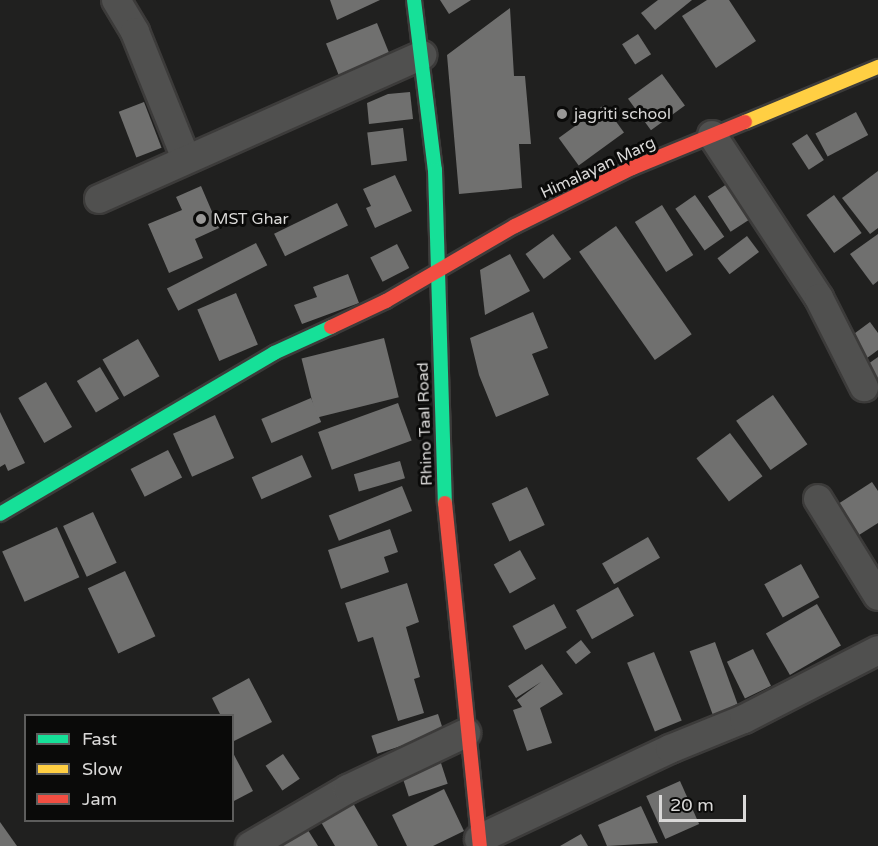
<!DOCTYPE html>
<style>
body{margin:0}
#map{position:relative;width:878px;height:846px;overflow:hidden;background:#20201f;font-family:"Varela Round",sans-serif}
div>[style]{position:absolute}
.building>*{inset:0;background:#70706f;transform-origin:0 0}
.roads{filter:drop-shadow(2px 0 #3c3b3a) drop-shadow(-2px 0 #3c3b3a) drop-shadow(0 2px #3c3b3a) drop-shadow(0 -2px #3c3b3a)}
.street>*{height:28px;margin:-14px;padding:0 14px;transform-origin:14px;border-radius:14px;background:#50504f}
.fast>*{height:14px;margin:-7px;padding:0 7px;transform-origin:7px;border-radius:7px;background:#16e098}
.slow>*{height:14px;margin:-7px;padding:0 7px;transform-origin:7px;border-radius:7px;background:#ffcf43}
.jam>*{height:14px;margin:-7px;padding:0 7px;transform-origin:7px;border-radius:7px;background:#f24e42}
.dots>*{width:16px;height:16px;translate:-50% -50%;box-sizing:border-box;border:3px solid #0a0a09;border-radius:50%}
span{translate:-50% -50%;white-space:nowrap;text-align:center;line-height:1.15;-webkit-text-stroke:6px #0a0a09;paint-order:stroke}
.poi-label{font-size:16px;color:#dad9d8}
.left{translate:0 -50%;text-align:left}
.street-label{font-size:16px;color:#dad9d8}
.legend{position:absolute;left:24px;top:714px;width:210px;height:108px;box-sizing:border-box;background:#0a0a09;border:2px solid #5d5d5c;margin:0;padding:8px 10px;list-style:none;font-size:18px;color:#dad9d8}
.legend li{display:flex;align-items:center;gap:12px;height:30px}
.legend b{width:30px;border:2px solid #5d5d5c}
.scale{position:absolute;left:659px;top:795px;width:87px;height:27px;box-sizing:border-box;border:3px solid #dad9d8;border-top:0;padding-left:8px;font-size:18px;line-height:21px;white-space:nowrap;color:#dad9d8;-webkit-text-stroke:4px #0a0a09;paint-order:stroke}
</style>
<div id="map">
<div class="building">
<div style="clip-path:polygon(330px 0,380px 0,337px 20px)"></div>
<div style="clip-path:polygon(440px 0,471px 0,449px 14px)"></div>
<div style="clip-path:polygon(658px 0,692px 0,655px 30px,641px 13px)"></div>
<div style="clip-path:polygon(707px 0,729px 0,756px 41px,716px 68px,682px 16px)"></div>
<div style="clip-path:polygon(510px 8px,514px 76px,525px 76px,531px 144px,519px 144px,522px 188px,459px 194px,447px 55px)"></div>
<div style="left:377px;top:23px;width:40px;height:55px;rotate:68deg"></div>
<div style="left:638px;top:34px;width:24px;height:19px;rotate:57deg"></div>
<div style="left:662px;top:74px;width:39px;height:42px;rotate:54deg"></div>
<div style="clip-path:polygon(410px 92px,413px 119px,369px 124px,367px 103px,388px 94px)"></div>
<div style="left:144px;top:102px;width:49px;height:27px;rotate:69deg"></div>
<div style="left:604px;top:105px;width:34px;height:56px;rotate:54deg"></div>
<div style="left:856px;top:112px;width:26px;height:46px;rotate:62deg"></div>
<div style="left:403px;top:128px;width:33px;height:36px;rotate:83deg"></div>
<div style="left:807px;top:134px;width:31px;height:18px;rotate:57deg"></div>
<div style="clip-path:polygon(878px 171px,878px 228px,870px 234px,842px 198px)"></div>
<div style="clip-path:polygon(395px 175px,412px 211px,375px 228px,366px 208px,371px 206px,363px 189px)"></div>
<div style="left:727px;top:184px;width:42px;height:23px;rotate:57deg"></div>
<div style="clip-path:polygon(201px 186px,219px 228px,195px 239px,203px 258px,169px 273px,148px 224px,182px 210px,176px 197px)"></div>
<div style="left:695px;top:195px;width:51px;height:24px;rotate:55deg"></div>
<div style="left:834px;top:195px;width:47px;height:34px;rotate:54deg"></div>
<div style="left:337px;top:203px;width:25px;height:70px;rotate:64deg"></div>
<div style="left:662px;top:205px;width:59px;height:32px;rotate:58deg"></div>
<div style="left:616px;top:226px;width:132px;height:45px;rotate:55deg"></div>
<div style="left:553px;top:234px;width:31px;height:34px;rotate:54deg"></div>
<div style="clip-path:polygon(878px 234px,878px 281px,873px 285px,850px 254px)"></div>
<div style="left:747px;top:236px;width:20px;height:37px;rotate:53deg"></div>
<div style="left:256px;top:243px;width:25px;height:100px;rotate:63deg"></div>
<div style="left:397px;top:244px;width:27px;height:30px;rotate:63deg"></div>
<div style="clip-path:polygon(510px 254px,530px 291px,485px 315px,480px 270px)"></div>
<div style="clip-path:polygon(348px 274px,359px 303px,302px 324px,294px 305px,317px 297px,313px 287px)"></div>
<div style="left:236px;top:293px;width:56px;height:42px;rotate:67deg"></div>
<div style="clip-path:polygon(533px 312px,548px 348px,532px 354px,549px 395px,496px 417px,479px 375px,470px 338px)"></div>
<div style="clip-path:polygon(870px 322px,878px 333px,878px 350px,863px 361px,847px 339px)"></div>
<div style="left:384px;top:338px;width:61px;height:85px;rotate:76deg"></div>
<div style="left:138px;top:339px;width:43px;height:41px;rotate:60deg"></div>
<div style="clip-path:polygon(878px 357px,878px 380px,868px 364px)"></div>
<div style="left:100px;top:367px;width:37px;height:27px;rotate:59deg"></div>
<div style="left:46px;top:382px;width:52px;height:32px;rotate:60deg"></div>
<div style="left:773px;top:395px;width:60px;height:45px;rotate:55deg"></div>
<div style="left:311px;top:398px;width:26px;height:54px;rotate:67deg"></div>
<div style="left:398px;top:403px;width:40px;height:85px;rotate:70deg"></div>
<div style="clip-path:polygon(0 412px,25px 463px,8px 471px,5px 464px,0 467px)"></div>
<div style="left:215px;top:415px;width:47px;height:46px;rotate:66deg"></div>
<div style="left:730px;top:433px;width:54px;height:42px;rotate:53deg"></div>
<div style="left:168px;top:450px;width:31px;height:42px;rotate:63deg"></div>
<div style="left:302px;top:455px;width:24px;height:55px;rotate:66deg"></div>
<div style="left:400px;top:461px;width:18px;height:48px;rotate:74deg"></div>
<div style="clip-path:polygon(872px 482px,878px 491px,878px 523px,859px 535px,838px 504px)"></div>
<div style="left:402px;top:486px;width:27px;height:79px;rotate:68deg"></div>
<div style="left:527px;top:487px;width:42px;height:39px;rotate:65deg"></div>
<div style="left:93px;top:512px;width:56px;height:33px;rotate:65deg"></div>
<div style="left:57px;top:527px;width:55px;height:60px;rotate:66deg"></div>
<div style="clip-path:polygon(390px 529px,398px 552px,384px 557px,389px 572px,341px 589px,328px 550px)"></div>
<div style="left:648px;top:537px;width:24px;height:53px;rotate:60deg"></div>
<div style="left:520px;top:550px;width:33px;height:30px;rotate:61deg"></div>
<div style="left:801px;top:564px;width:38px;height:42px;rotate:61deg"></div>
<div style="left:125px;top:571px;width:72px;height:41px;rotate:65deg"></div>
<div style="clip-path:polygon(407px 583px,419px 622px,406px 627px,420px 677px,414px 679px,424px 713px,398px 721px,373px 637px,358px 642px,345px 603px)"></div>
<div style="left:618px;top:587px;width:33px;height:48px;rotate:61deg"></div>
<div style="left:554px;top:604px;width:27px;height:47px;rotate:62deg"></div>
<div style="left:817px;top:604px;width:48px;height:59px;rotate:60deg"></div>
<div style="left:581px;top:640px;width:16px;height:19px;rotate:52deg"></div>
<div style="left:715px;top:642px;width:70px;height:27px;rotate:70deg"></div>
<div style="left:753px;top:649px;width:41px;height:29px;rotate:64deg"></div>
<div style="left:654px;top:652px;width:74px;height:29px;rotate:68deg"></div>
<div style="clip-path:polygon(542px 664px,563px 694px,540px 708px,552px 743px,527px 751px,513px 710px,522px 707px,517px 700px,541px 682px,516px 698px,508px 686px)"></div>
<div style="clip-path:polygon(249px 678px,272px 722px,234px 741px,232px 716px,221px 716px,212px 698px)"></div>
<div style="left:438px;top:714px;width:19px;height:70px;rotate:72deg"></div>
<div style="clip-path:polygon(232px 751px,253px 791px,232px 802px)"></div>
<div style="left:283px;top:754px;width:30px;height:21px;rotate:56deg"></div>
<div style="left:440px;top:760px;width:25px;height:41px;rotate:72deg"></div>
<div style="left:680px;top:781px;width:47px;height:37px;rotate:66deg"></div>
<div style="clip-path:polygon(444px 789px,464px 831px,433px 846px,407px 846px,392px 815px)"></div>
<div style="clip-path:polygon(350px 798px,378px 846px,335px 846px,318px 817px)"></div>
<div style="clip-path:polygon(641px 806px,658px 843px,607px 846px,598px 825px)"></div>
<div style="clip-path:polygon(0 822px,17px 846px,0 846px)"></div>
<div style="clip-path:polygon(306px 827px,318px 846px,274px 846px)"></div>
<div style="clip-path:polygon(581px 834px,588px 846px,560px 846px)"></div>
</div>
<div class="roads">
<div class="street">
<div style="left:116px;top:0;width:37px;rotate:59deg"></div>
<div style="left:135px;top:32px;width:137px;rotate:68.1deg"></div>
<div style="left:712px;top:135px;width:195px;rotate:56.7deg"></div>
<div style="left:819px;top:298px;width:100px;rotate:63.2deg"></div>
<div style="left:99px;top:199px;width:354px;rotate:-24deg"></div>
<div style="left:818px;top:499px;width:114px;rotate:58.3deg"></div>
<div style="left:479px;top:839px;width:211px;rotate:-25.2deg"></div>
<div style="left:670px;top:749px;width:80px;rotate:-22.1deg"></div>
<div style="left:744px;top:719px;width:151px;rotate:-27.2deg"></div>
<div style="left:250px;top:846px;width:113px;rotate:-30.2deg"></div>
<div style="left:348px;top:789px;width:131px;rotate:-25.4deg"></div>
</div>
<div class="fast">
<div style="left:414px;top:0;width:171px;rotate:83deg"></div>
<div style="left:435px;top:170px;width:333px;rotate:88.3deg"></div>
<div style="left:0;top:514px;width:318px;rotate:-30.4deg"></div>
<div style="left:274px;top:353px;width:63px;rotate:-24.5deg"></div>
</div>
<div class="slow">
<div style="left:745px;top:122px;width:144px;rotate:-22.5deg"></div>
</div>
<div class="jam">
<div style="left:331px;top:327px;width:61px;rotate:-25.3deg"></div>
<div style="left:386px;top:301px;width:149px;rotate:-30.2deg"></div>
<div style="left:515px;top:226px;width:131px;rotate:-26.4deg"></div>
<div style="left:632px;top:168px;width:122px;rotate:-22.2deg"></div>
<div style="left:445px;top:503px;width:345px;rotate:84.2deg"></div>
</div>
</div>
<div class="dots">
<div style="left:562px;top:114px;background:#999897"></div>
<div style="left:201px;top:219px;background:#999897"></div>
</div>
<div class="poi-label">
<span class="left" style="left:574px;top:114px">jagriti school</span>
<span class="left" style="left:213px;top:219px">MST Ghar</span>
</div>
<div class="street-label">
<span style="left:598px;top:168px;rotate:-25deg">Himalayan Marg</span>
<span style="left:425px;top:424px;rotate:-92deg">Rhino Taal Road</span>
</div>
<ul class="legend">
<li><b style="height:8px;background:#16e098"></b>Fast</li>
<li><b style="height:8px;background:#ffcf43"></b>Slow</li>
<li><b style="height:8px;background:#f24e42"></b>Jam</li>
</ul>
<div class="scale">20 m</div>
</div>
